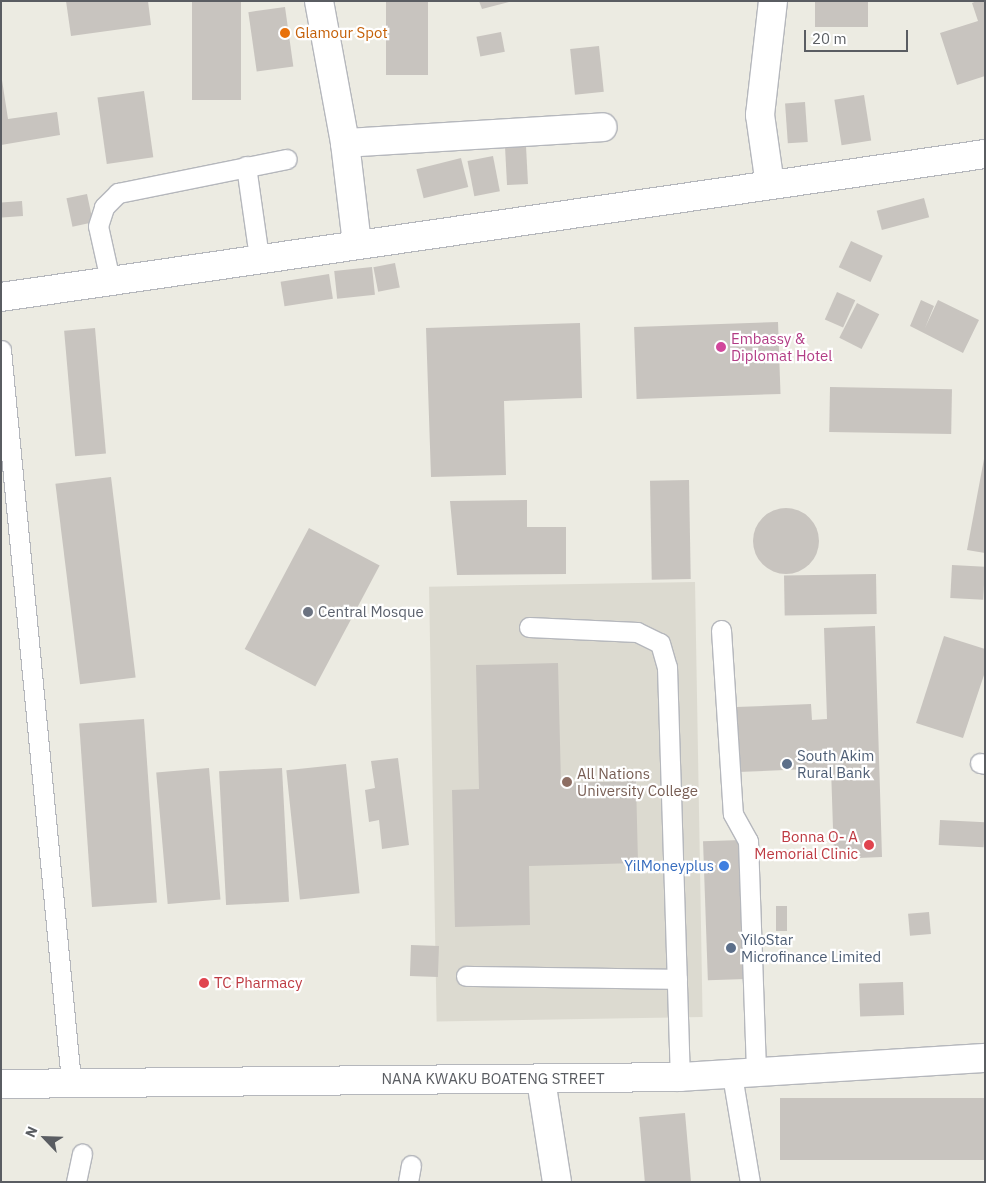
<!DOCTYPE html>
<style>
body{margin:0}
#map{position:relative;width:986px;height:1183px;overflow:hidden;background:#ecebe2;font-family:"IBM Plex Sans",sans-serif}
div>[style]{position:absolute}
.education>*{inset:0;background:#dcdad0;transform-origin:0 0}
.building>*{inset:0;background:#c8c4bf;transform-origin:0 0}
.round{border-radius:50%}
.roads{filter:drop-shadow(1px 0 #b5b7bc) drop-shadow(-1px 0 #b5b7bc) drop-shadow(0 1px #b5b7bc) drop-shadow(0 -1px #b5b7bc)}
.service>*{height:19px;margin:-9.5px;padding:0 9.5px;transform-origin:9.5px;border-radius:9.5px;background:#fff}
.minor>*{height:28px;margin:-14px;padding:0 14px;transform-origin:14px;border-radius:14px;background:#fff}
.dots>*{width:14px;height:14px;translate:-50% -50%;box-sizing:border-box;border:2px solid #fff;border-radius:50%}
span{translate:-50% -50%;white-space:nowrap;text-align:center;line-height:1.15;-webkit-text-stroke:4.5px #fff;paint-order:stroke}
.food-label{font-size:15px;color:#c56008}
.left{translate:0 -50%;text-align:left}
.hotel-label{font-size:15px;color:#b23c85}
.worship-label{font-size:15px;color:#5b616d}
.service-label{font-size:15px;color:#4e5e75}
.education-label{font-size:15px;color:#785e54}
.health-label{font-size:15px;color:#be3a42}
.right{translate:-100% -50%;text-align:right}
.shop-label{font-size:15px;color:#366cbe}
.street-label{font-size:15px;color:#5a5d62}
.frame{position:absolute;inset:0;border:2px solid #5a5d62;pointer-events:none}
.north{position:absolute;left:20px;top:1113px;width:50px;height:50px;-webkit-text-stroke:4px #fff;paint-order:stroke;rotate:294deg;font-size:14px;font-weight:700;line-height:20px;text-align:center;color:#5a5d62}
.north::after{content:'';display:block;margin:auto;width:18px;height:22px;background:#5a5d62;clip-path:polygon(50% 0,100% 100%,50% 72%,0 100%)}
.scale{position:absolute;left:804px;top:30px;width:104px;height:22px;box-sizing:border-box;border:2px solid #5a5d62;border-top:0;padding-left:6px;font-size:15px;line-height:18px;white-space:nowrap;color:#5a5d62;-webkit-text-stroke:4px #fff;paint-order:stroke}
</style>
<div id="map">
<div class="education">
<div style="left:695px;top:582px;width:435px;height:266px;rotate:89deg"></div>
</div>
<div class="building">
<div style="clip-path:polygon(66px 1px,148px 1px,151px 25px,71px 36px)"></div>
<div style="left:192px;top:1px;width:49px;height:99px"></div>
<div style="left:386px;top:1px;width:42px;height:74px"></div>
<div style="clip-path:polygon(479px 1px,508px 1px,509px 2px,482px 9px)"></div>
<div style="left:815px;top:1px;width:53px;height:26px"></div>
<div style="clip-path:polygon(977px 1px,985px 1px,985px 76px,957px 85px,940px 33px,978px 21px,972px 3px)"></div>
<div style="left:285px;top:7px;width:60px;height:37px;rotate:82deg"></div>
<div style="left:501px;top:32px;width:20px;height:25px;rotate:79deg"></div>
<div style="left:599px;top:46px;width:46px;height:29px;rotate:84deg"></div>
<div style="clip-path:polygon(2px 80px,8px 119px,57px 112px,60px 135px,1px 145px)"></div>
<div style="left:144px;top:91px;width:67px;height:47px;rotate:82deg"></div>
<div style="left:864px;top:95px;width:46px;height:30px;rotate:81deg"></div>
<div style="left:805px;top:102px;width:40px;height:20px;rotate:86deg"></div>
<div style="left:526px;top:146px;width:38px;height:21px;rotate:87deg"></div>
<div style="left:493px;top:156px;width:36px;height:26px;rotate:79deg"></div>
<div style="left:461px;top:158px;width:30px;height:46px;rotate:76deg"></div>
<div style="left:87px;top:194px;width:29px;height:21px;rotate:78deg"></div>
<div style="left:924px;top:198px;width:20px;height:49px;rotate:75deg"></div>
<div style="left:22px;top:201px;width:15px;height:21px;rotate:86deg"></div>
<div style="left:851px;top:241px;width:35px;height:29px;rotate:25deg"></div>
<div style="left:395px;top:263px;width:25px;height:22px;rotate:79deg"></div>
<div style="left:372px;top:267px;width:28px;height:38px;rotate:84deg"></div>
<div style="left:329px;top:274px;width:25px;height:49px;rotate:81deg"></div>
<div style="left:837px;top:292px;width:20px;height:30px;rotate:24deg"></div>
<div style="clip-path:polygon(921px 300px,934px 306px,925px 328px,938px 300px,979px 320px,963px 353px,910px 326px)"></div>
<div style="left:857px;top:303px;width:25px;height:39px;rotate:27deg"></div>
<div style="left:778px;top:322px;width:72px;height:144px;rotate:88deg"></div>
<div style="clip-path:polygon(580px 323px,582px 398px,504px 401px,506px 475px,431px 477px,426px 328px)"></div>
<div style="left:95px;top:328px;width:126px;height:31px;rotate:85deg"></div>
<div style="left:830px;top:387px;width:122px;height:45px;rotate:1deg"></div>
<div style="clip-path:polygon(984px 459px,985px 459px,985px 553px,967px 550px)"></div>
<div style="left:111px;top:477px;width:202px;height:56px;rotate:83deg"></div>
<div style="left:689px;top:480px;width:99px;height:39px;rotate:89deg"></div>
<div style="clip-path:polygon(527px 500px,527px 527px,566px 527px,566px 574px,457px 575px,450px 501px)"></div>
<div class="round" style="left:753px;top:508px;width:66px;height:66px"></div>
<div style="left:309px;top:528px;width:80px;height:137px;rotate:28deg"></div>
<div style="left:952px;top:565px;width:33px;height:33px;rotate:3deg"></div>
<div style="left:876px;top:574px;width:40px;height:92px;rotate:89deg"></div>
<div style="clip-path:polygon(875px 626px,882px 857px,834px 859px,831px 768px,738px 772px,736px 707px,811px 704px,812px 720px,827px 719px,824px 628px)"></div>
<div style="clip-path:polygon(944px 636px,985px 649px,985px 672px,963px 738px,916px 723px)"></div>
<div style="clip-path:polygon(558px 663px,561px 783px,636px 781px,638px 863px,529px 866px,530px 925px,455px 927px,452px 790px,479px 789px,476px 665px)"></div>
<div style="left:144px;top:719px;width:184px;height:65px;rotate:86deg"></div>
<div style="clip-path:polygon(398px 758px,409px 845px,382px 849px,379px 820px,369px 822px,365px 790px,375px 788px,371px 761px)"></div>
<div style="left:346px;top:764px;width:130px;height:60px;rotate:84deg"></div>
<div style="left:209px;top:768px;width:132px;height:53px;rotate:85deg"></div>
<div style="left:282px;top:768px;width:134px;height:63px;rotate:87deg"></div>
<div style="left:940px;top:820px;width:45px;height:25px;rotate:3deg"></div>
<div style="left:741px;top:840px;width:139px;height:38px;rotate:88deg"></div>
<div style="left:776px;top:906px;width:11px;height:25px"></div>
<div style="left:929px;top:912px;width:22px;height:21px;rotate:85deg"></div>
<div style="left:411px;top:945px;width:28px;height:31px;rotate:2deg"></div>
<div style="left:903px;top:982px;width:33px;height:44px;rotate:88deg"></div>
<div style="left:985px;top:1098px;width:62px;height:205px;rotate:90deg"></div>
<div style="left:685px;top:1113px;width:69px;height:46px;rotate:85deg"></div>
</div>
<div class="roads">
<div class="service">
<div style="left:246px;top:166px;width:92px;rotate:81.9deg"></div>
<div style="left:110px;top:280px;width:55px;rotate:-102.5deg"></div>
<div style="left:98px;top:226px;width:20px;rotate:-72deg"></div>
<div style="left:104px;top:207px;width:20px;rotate:-45deg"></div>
<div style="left:118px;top:193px;width:172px;rotate:-11.4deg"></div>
<div style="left:1px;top:350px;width:734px;rotate:84.53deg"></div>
<div style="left:529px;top:627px;width:108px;rotate:2.7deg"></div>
<div style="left:637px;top:632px;width:25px;rotate:26deg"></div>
<div style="left:660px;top:643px;width:25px;rotate:74deg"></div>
<div style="left:667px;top:667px;width:410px;rotate:88.2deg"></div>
<div style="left:721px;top:630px;width:184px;rotate:86.3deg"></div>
<div style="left:733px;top:814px;width:31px;rotate:61deg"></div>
<div style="left:748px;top:841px;width:234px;rotate:88deg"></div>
<div style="left:980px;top:763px;width:5px;rotate:11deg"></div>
<div style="left:466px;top:976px;width:211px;rotate:0.8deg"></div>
<div style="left:732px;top:1075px;width:109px;rotate:80.5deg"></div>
<div style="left:76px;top:1182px;width:29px;rotate:-78deg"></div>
<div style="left:408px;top:1182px;width:17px;rotate:-80deg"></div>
</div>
<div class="minor">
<div style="left:319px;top:1px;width:144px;rotate:79.6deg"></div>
<div style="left:345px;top:143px;width:101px;rotate:83.2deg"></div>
<div style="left:345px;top:143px;width:258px;rotate:-3.5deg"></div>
<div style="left:770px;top:185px;width:71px;rotate:-98.1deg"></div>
<div style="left:760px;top:115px;width:115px;rotate:-83.5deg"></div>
<div style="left:1px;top:297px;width:994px;rotate:-8.27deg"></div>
<div style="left:541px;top:1080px;width:103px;rotate:81.1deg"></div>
<div style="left:1px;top:1084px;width:679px;rotate:-0.59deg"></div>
<div style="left:680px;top:1077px;width:306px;rotate:-3.6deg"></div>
</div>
</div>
<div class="dots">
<div style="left:285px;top:33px;background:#e8710a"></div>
<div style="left:721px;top:347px;background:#d1479c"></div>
<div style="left:308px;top:612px;background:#6b7280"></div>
<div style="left:787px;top:764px;background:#5c6f8a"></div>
<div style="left:567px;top:782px;background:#8d6e63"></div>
<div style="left:869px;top:845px;background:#e0444e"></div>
<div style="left:724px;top:866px;background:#3f7fe0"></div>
<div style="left:731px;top:948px;background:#5c6f8a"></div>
<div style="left:204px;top:983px;background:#e0444e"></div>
</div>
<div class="food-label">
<span class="left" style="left:295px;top:33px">Glamour Spot</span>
</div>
<div class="hotel-label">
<span class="left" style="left:731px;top:347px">Embassy &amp;<br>Diplomat Hotel</span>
</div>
<div class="worship-label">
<span class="left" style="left:318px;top:612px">Central Mosque</span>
</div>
<div class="service-label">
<span class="left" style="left:797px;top:764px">South Akim<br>Rural Bank</span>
<span class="left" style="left:741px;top:948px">YiloStar<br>Microfinance Limited</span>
</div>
<div class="education-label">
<span class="left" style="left:577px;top:782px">All Nations<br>University College</span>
</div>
<div class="health-label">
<span class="right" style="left:858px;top:845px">Bonna O- A<br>Memorial Clinic</span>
<span class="left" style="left:214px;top:983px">TC Pharmacy</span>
</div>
<div class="shop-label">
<span class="right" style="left:714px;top:866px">YilMoneyplus</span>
</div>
<div class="street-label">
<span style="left:493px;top:1079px">NANA KWAKU BOATENG STREET</span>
</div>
<div class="frame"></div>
<div class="north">N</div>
<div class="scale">20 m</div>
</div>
